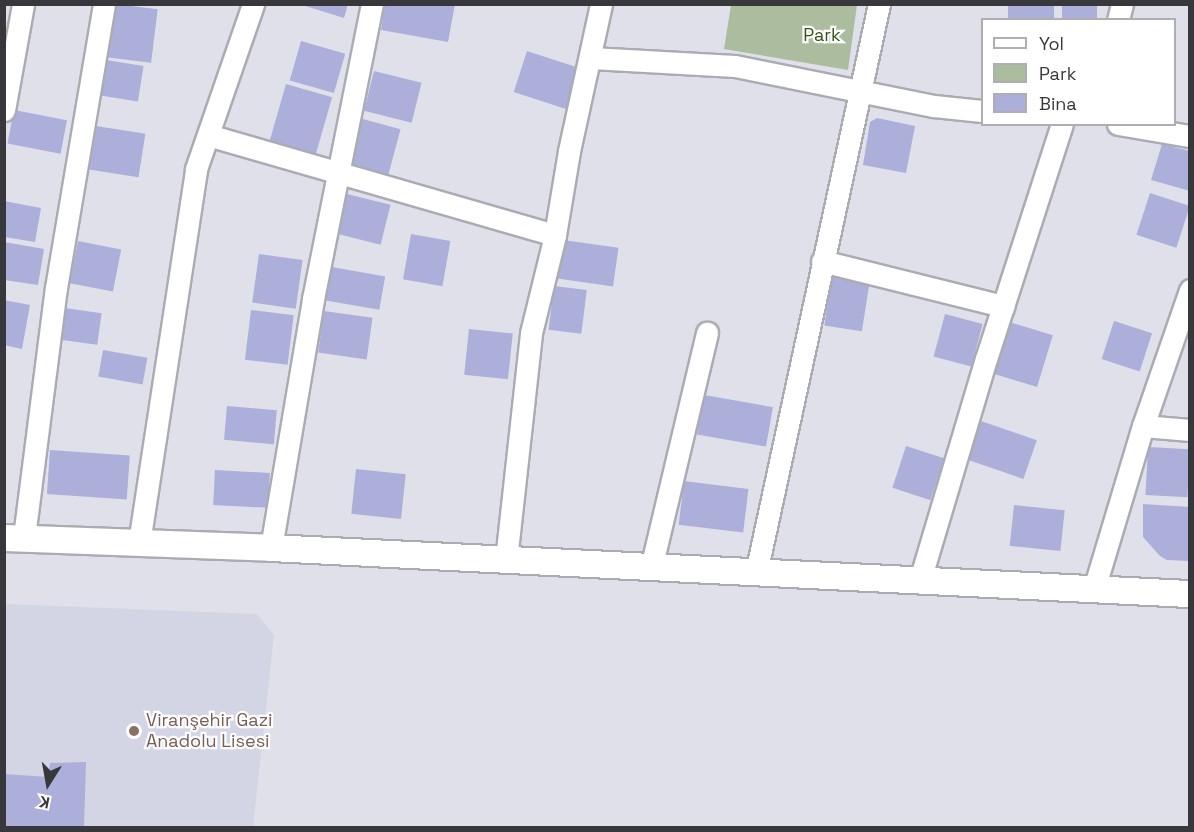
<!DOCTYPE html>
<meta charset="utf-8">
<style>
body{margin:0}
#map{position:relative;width:1194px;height:832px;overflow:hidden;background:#dfe0e9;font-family:"Space Grotesk",sans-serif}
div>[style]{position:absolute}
.built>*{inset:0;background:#d3d5e5}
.green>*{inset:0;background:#acbd9f}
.building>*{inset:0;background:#acafda;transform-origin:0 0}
.roads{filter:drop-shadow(2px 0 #ababb4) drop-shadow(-2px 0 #ababb4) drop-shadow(0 2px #ababb4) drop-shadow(0 -2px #ababb4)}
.minor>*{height:21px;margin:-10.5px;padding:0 10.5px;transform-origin:10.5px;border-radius:10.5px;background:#fff}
.tertiary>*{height:26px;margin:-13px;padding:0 13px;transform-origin:13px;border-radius:13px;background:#fff}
.dots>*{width:16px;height:16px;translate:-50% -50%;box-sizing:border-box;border:3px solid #fff;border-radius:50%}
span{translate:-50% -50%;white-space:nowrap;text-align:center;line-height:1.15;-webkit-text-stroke:4.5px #fff;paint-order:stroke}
.park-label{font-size:18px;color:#365217}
.education-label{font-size:18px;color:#785e54}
.left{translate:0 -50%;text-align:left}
.frame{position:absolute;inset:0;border:6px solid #38383c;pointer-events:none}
.legend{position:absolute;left:981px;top:18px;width:195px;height:108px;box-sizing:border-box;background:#fff;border:2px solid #afafb1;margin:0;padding:8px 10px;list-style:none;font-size:18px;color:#38383c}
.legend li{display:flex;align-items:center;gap:12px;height:30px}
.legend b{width:30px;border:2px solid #afafb1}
.north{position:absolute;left:18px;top:754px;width:60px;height:60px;-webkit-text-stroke:4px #fff;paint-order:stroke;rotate:191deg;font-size:16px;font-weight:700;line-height:24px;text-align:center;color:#38383c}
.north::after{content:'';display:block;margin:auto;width:21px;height:27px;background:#38383c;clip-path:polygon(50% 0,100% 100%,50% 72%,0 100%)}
</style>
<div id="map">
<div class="built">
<div style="clip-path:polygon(5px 604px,257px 614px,274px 635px,253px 827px,5px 828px)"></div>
</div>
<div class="green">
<div style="clip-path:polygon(731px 5px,857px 5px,848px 70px,724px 49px)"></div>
</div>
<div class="building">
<div style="left:115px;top:4px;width:43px;height:54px;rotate:7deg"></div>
<div style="clip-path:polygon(299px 4px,348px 4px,344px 18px)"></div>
<div style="clip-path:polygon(385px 4px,455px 4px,448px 42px,381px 30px)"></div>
<div style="left:1008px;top:4px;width:46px;height:16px"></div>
<div style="left:1062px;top:4px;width:35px;height:16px"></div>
<div style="left:301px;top:41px;width:46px;height:41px;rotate:16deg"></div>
<div style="left:527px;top:51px;width:55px;height:43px;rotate:18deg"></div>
<div style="left:106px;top:60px;width:38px;height:36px;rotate:9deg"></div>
<div style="left:374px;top:71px;width:49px;height:41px;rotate:14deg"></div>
<div style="left:286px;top:84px;width:48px;height:63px;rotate:16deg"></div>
<div style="left:14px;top:110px;width:54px;height:34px;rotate:11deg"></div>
<div style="left:359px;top:118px;width:43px;height:51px;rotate:15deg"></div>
<div style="clip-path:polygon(877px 118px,915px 126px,906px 173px,863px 165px,870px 122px)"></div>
<div style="left:96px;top:126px;width:50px;height:44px;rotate:9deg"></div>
<div style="clip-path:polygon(1162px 144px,1190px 151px,1190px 191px,1151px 180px)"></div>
<div style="left:343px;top:193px;width:49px;height:41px;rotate:14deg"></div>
<div style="left:1150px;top:193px;width:42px;height:44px;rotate:18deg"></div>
<div style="clip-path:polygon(4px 201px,41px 208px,35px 242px,4px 237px)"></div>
<div style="left:411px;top:234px;width:40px;height:46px;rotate:10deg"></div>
<div style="left:563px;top:240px;width:56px;height:39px;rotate:8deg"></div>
<div style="left:78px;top:241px;width:44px;height:43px;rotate:11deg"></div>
<div style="clip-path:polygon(4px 242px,44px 249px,38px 285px,4px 280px)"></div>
<div style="left:259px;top:254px;width:44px;height:49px;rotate:8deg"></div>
<div style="left:332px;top:267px;width:54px;height:34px;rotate:10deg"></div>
<div style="left:832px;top:277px;width:38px;height:49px;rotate:9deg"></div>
<div style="left:554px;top:286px;width:33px;height:44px;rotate:7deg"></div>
<div style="clip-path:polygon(4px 300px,30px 305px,22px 349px,4px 345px)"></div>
<div style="left:65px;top:308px;width:37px;height:32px;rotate:8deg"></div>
<div style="left:251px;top:310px;width:43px;height:50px;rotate:7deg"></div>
<div style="left:324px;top:311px;width:49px;height:42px;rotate:8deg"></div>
<div style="left:945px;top:314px;width:39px;height:44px;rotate:15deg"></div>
<div style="left:1006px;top:321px;width:49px;height:54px;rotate:17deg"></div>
<div style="left:1114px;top:321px;width:40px;height:40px;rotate:18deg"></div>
<div style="left:469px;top:329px;width:44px;height:46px;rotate:6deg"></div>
<div style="left:103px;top:350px;width:45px;height:27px;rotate:10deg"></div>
<div style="left:704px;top:395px;width:70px;height:40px;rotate:10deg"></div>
<div style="left:227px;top:406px;width:50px;height:34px;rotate:5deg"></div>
<div style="left:981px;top:421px;width:59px;height:41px;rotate:19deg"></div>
<div style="left:906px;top:446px;width:40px;height:44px;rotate:18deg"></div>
<div style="left:1148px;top:447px;width:42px;height:48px;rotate:3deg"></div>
<div style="left:50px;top:450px;width:80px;height:44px;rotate:4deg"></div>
<div style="left:356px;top:469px;width:50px;height:45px;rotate:6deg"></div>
<div style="left:215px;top:470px;width:55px;height:35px;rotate:3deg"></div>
<div style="left:684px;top:481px;width:65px;height:44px;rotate:7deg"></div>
<div style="clip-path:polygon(1143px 504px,1190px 507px,1189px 561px,1167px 560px,1160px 556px,1143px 537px)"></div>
<div style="left:1014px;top:505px;width:51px;height:41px;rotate:6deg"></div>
<div style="clip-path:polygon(86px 762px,84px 828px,4px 828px,4px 774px,48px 777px,50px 763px)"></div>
</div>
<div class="roads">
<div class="minor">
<div style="left:1118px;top:20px;width:16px;rotate:-76deg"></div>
<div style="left:591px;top:58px;width:144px;rotate:3.2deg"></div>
<div style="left:735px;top:66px;width:203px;rotate:11.4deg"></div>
<div style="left:934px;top:106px;width:48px;rotate:5.9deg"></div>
<div style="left:4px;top:110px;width:108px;rotate:-79.8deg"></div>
<div style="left:1118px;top:124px;width:73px;rotate:9.5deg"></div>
<div style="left:208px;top:135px;width:361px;rotate:16.1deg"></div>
<div style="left:822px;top:261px;width:187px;rotate:14deg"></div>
<div style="left:1143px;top:426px;width:47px;rotate:4.9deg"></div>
<div style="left:24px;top:537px;width:251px;rotate:-82.7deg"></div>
<div style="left:56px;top:288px;width:288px;rotate:-80.4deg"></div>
<div style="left:139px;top:543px;width:378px;rotate:-81.3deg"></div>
<div style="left:196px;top:169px;width:175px;rotate:-70.9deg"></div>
<div style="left:271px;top:548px;width:253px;rotate:-80.4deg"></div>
<div style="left:313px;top:299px;width:301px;rotate:-78.7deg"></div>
<div style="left:506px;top:560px;width:228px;rotate:-83.7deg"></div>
<div style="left:531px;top:333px;width:101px;rotate:-76.2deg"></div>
<div style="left:555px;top:235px;width:85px;rotate:-80.5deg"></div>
<div style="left:569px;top:151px;width:150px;rotate:-77.7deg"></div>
<div style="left:651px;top:568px;width:242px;rotate:-76.6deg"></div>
<div style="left:756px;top:573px;width:582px;rotate:-77.8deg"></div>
<div style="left:920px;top:580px;width:231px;rotate:-73.4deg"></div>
<div style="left:986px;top:359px;width:247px;rotate:-72.1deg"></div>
<div style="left:1094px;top:589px;width:170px;rotate:-73.3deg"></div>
<div style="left:1143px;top:426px;width:144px;rotate:-70.9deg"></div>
</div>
<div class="tertiary">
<div style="left:4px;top:538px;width:267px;rotate:2.1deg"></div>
<div style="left:271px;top:548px;width:920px;rotate:2.87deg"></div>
</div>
</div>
<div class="dots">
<div style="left:134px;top:731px;background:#8d6e63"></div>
</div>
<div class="park-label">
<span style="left:822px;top:35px">Park</span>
</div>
<div class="education-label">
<span class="left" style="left:146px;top:731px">Viranşehir Gazi<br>Anadolu Lisesi</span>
</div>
<div class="frame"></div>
<ul class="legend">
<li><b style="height:8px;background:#fff"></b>Yol</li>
<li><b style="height:16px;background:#acbd9f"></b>Park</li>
<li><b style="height:16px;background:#acafda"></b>Bina</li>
</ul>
<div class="north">K</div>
</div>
